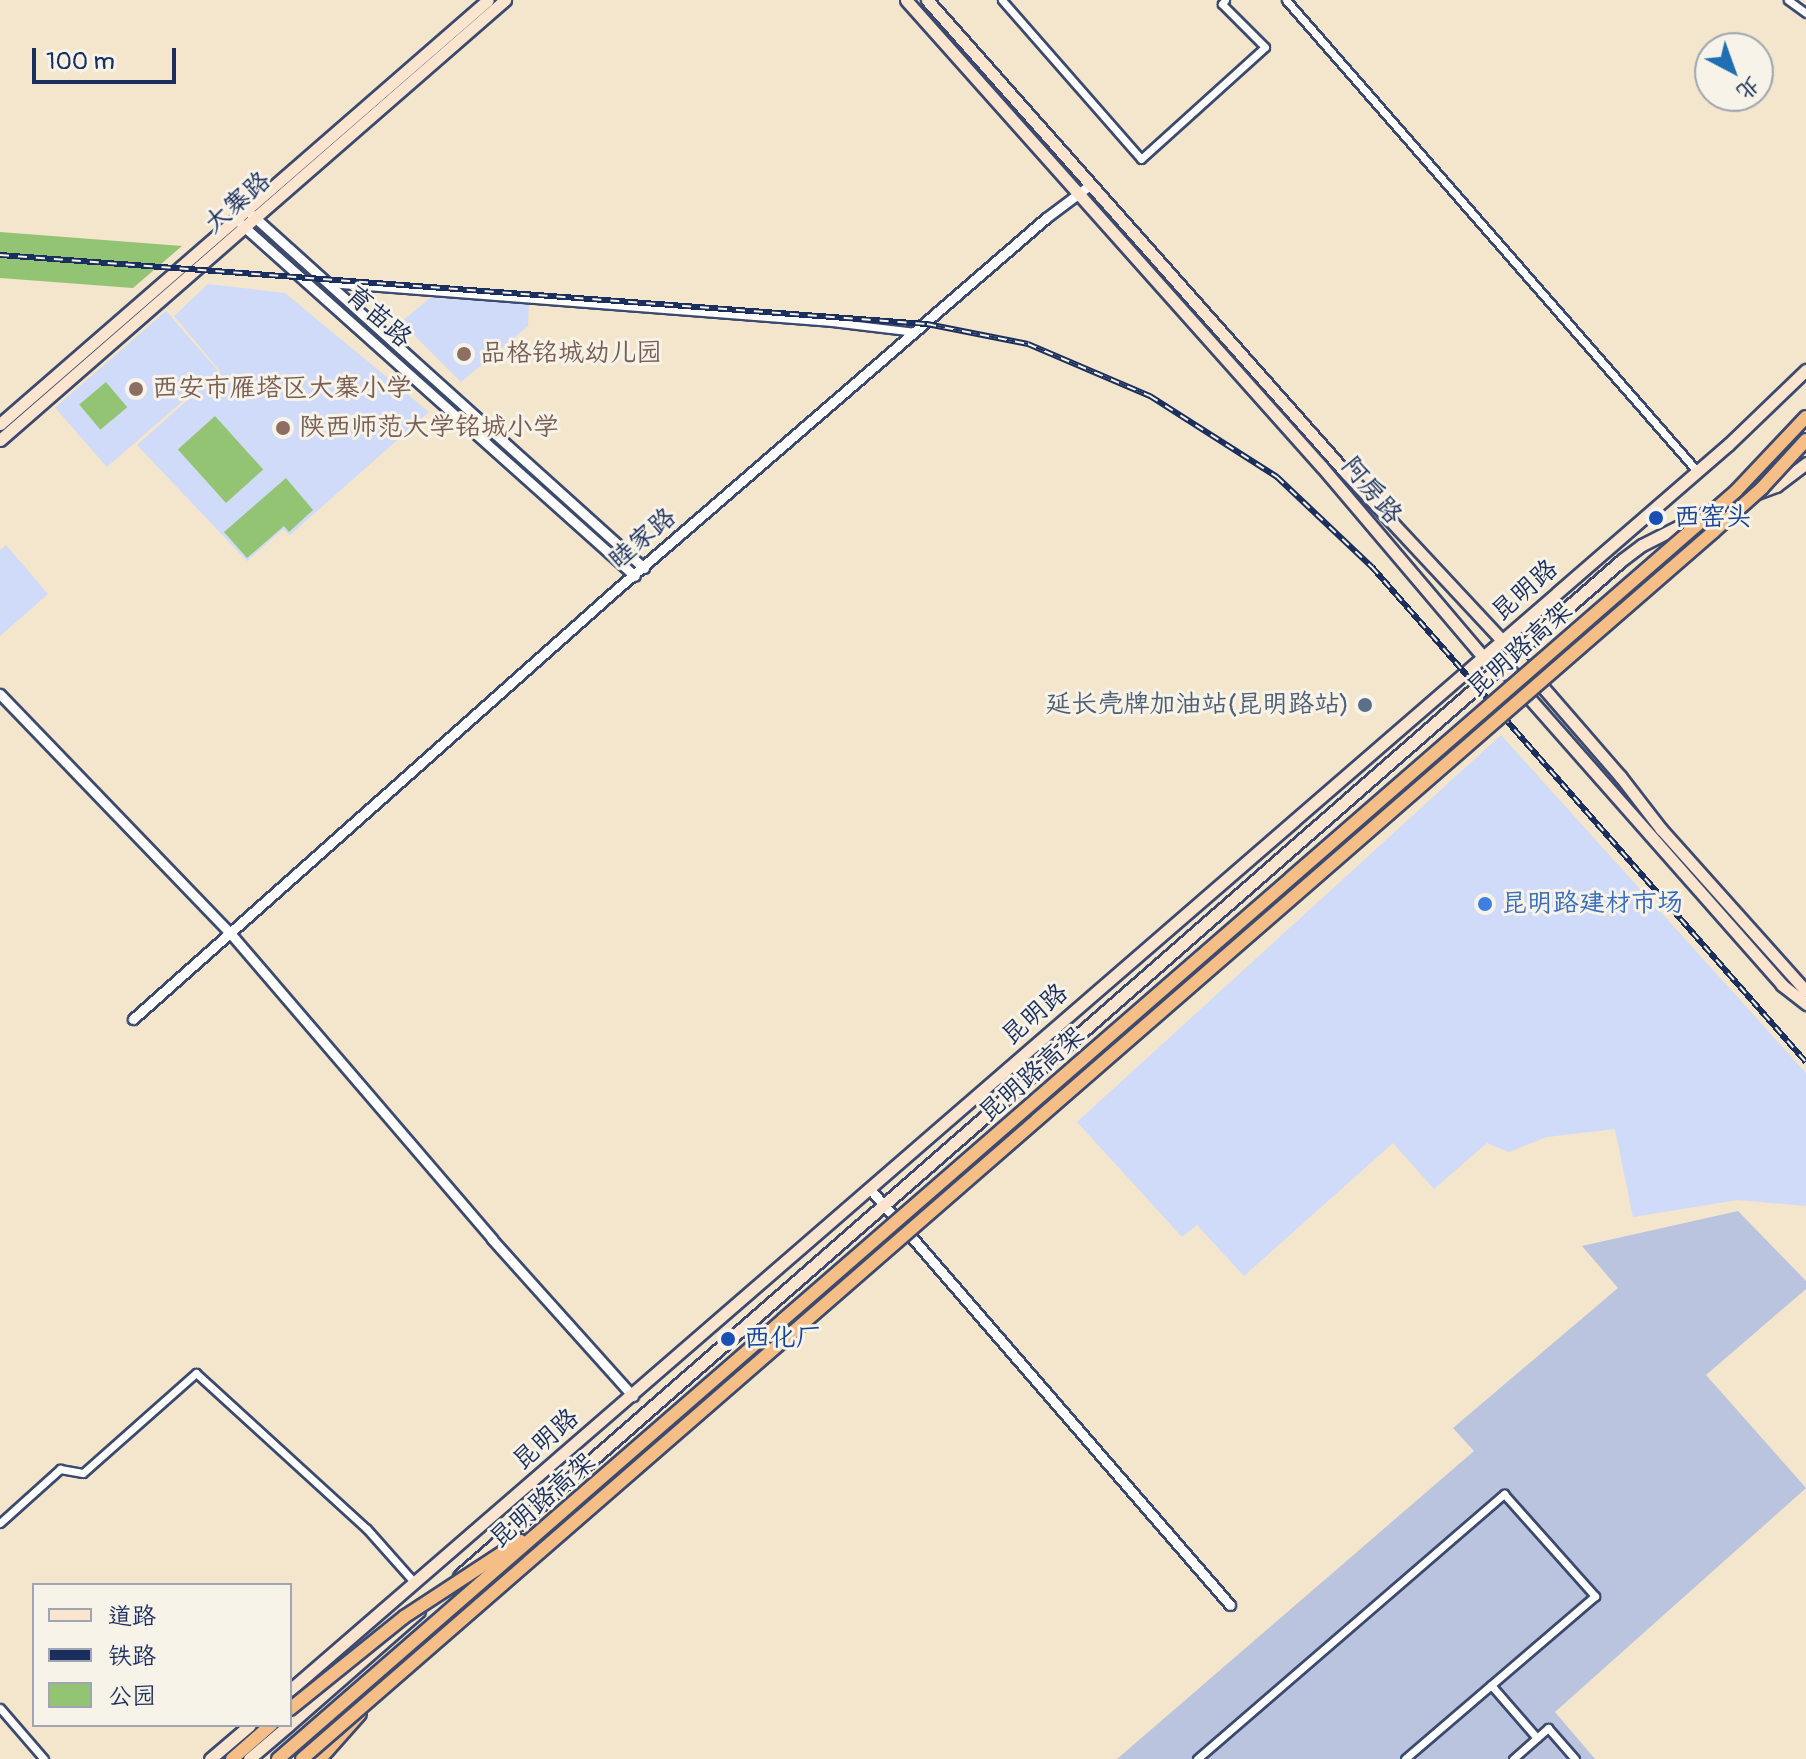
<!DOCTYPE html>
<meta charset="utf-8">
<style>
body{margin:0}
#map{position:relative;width:1806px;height:1759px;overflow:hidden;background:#f4e5cd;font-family:Pangolin,"LXGW WenKai TC",sans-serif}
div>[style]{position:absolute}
.built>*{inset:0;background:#d0daf9;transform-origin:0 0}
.industrial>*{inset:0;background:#bac4de}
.green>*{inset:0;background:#93c474;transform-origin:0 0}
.roads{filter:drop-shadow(2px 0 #3c4a6f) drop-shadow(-2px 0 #3c4a6f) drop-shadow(0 2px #3c4a6f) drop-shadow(0 -2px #3c4a6f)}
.minor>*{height:7px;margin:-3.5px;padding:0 3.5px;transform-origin:3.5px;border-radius:3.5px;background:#fff}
.tertiary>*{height:9px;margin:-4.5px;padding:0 4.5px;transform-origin:4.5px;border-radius:4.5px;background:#fff}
.secondary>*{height:11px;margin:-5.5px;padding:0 5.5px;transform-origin:5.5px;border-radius:5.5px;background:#fbe5cf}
.trunk>*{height:12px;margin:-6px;padding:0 6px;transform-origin:6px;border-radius:6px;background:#f6be87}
.rail>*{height:6px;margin-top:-3px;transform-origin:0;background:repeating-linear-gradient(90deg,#f7f3e8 0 9px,#1b2f5e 0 18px);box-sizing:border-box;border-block:2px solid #1b2f5e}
.bridges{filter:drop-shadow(2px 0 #3c4a6f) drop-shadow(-2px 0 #3c4a6f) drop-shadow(0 2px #3c4a6f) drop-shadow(0 -2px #3c4a6f)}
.trunk-bridge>*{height:12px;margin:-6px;padding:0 6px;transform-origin:6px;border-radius:6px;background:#f6be87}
.dots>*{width:22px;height:22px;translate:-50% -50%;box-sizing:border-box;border:4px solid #f7f3e8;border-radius:50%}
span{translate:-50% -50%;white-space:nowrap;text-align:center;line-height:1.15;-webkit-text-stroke:6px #f7f3e8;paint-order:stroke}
.street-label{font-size:26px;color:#1b2f5e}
.education-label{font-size:26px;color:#785e54}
.left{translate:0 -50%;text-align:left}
.transit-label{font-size:26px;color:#164399}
.service-label{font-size:26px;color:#4e5e75}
.right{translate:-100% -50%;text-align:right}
.shop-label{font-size:26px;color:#366cbe}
.legend{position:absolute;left:32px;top:1583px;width:260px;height:144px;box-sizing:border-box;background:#f7f3e8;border:2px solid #9fa5b1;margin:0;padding:10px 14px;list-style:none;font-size:24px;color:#1b2f5e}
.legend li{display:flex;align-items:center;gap:16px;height:40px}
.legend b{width:40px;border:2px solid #9fa5b1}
.north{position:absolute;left:1694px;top:32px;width:80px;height:80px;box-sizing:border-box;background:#f7f3e8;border:2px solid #9fa5b1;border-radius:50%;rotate:139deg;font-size:22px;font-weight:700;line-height:32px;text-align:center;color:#1b2f5e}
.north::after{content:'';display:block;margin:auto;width:28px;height:36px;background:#1f6fb2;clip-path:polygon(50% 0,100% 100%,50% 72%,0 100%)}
.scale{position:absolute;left:32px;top:48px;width:144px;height:36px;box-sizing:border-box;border:4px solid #1b2f5e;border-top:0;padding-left:10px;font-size:24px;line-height:28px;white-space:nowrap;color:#1b2f5e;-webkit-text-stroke:6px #f7f3e8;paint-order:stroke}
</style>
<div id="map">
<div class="built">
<div style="clip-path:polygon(208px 284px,285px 293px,429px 412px,290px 535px,283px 529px,247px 561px,137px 445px,220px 371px,174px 316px)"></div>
<div style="clip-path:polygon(430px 298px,529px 302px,528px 326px,461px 382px,401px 322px)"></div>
<div style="left:166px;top:311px;width:79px;height:147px;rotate:49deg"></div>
<div style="clip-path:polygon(6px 545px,48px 594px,0 636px,0 550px)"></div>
<div style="clip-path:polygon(1501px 735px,1806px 1073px,1806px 1206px,1738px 1200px,1633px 1217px,1615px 1129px,1547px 1137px,1509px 1152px,1487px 1143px,1434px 1189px,1393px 1143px,1244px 1276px,1197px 1225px,1182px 1237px,1077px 1122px)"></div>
</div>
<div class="industrial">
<div style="clip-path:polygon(1738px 1211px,1806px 1281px,1806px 1289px,1706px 1375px,1806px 1488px,1555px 1712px,1595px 1759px,1117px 1759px,1474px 1451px,1453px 1428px,1618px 1288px,1582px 1246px)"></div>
</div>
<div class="green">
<div style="clip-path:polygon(0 232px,182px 246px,133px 288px,0 278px)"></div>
<div style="left:106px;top:382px;width:33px;height:35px;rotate:50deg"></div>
<div style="left:215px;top:416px;width:72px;height:50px;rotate:48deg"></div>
<div style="clip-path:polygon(286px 478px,313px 510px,289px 532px,284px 526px,247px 558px,224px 532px)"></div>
</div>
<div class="roads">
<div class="minor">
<div style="left:1002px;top:0;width:211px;rotate:48.8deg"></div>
<div style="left:1141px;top:159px;width:167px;rotate:-42.1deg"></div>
<div style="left:1265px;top:47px;width:61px;rotate:-135deg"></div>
<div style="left:1222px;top:4px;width:5px;rotate:-53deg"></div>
<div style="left:1286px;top:0;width:625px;rotate:48.89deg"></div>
<div style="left:1788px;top:0;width:22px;rotate:36deg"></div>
<div style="left:328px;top:283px;width:506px;rotate:4.42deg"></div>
<div style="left:832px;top:322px;width:84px;rotate:6.9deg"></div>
<div style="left:0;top:1523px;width:81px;rotate:-42deg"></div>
<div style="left:60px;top:1469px;width:23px;rotate:10deg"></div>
<div style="left:83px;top:1473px;width:151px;rotate:-41.5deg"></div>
<div style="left:196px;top:1373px;width:231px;rotate:42.4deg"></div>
<div style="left:367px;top:1529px;width:72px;rotate:48.4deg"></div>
<div style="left:1491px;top:1685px;width:70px;rotate:49deg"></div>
<div style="left:0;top:1708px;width:67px;rotate:49.2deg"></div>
<div style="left:1197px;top:1759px;width:406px;rotate:-40.8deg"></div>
<div style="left:1504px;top:1494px;width:137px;rotate:48.3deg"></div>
<div style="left:1595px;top:1596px;width:250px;rotate:139.4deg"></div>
<div style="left:1513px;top:1759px;width:47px;rotate:-41.5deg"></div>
<div style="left:1548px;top:1728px;width:41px;rotate:48.9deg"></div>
</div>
<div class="tertiary">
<div style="left:251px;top:214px;width:529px;rotate:42.01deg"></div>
<div style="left:241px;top:224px;width:528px;rotate:41.78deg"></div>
<div style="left:0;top:694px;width:333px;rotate:46.1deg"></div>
<div style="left:231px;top:934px;width:401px;rotate:49.4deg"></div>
<div style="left:492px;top:1239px;width:211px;rotate:48.1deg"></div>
<div style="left:133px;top:1019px;width:638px;rotate:-41.63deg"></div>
<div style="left:610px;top:595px;width:576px;rotate:-40.85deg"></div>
<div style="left:1046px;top:218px;width:55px;rotate:-36.9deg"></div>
<div style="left:870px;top:1189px;width:550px;rotate:49.13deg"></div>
</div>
<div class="secondary">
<div style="left:906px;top:0;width:625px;rotate:48.31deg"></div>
<div style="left:1322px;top:467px;width:249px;rotate:49.7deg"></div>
<div style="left:1483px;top:657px;width:20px;rotate:27deg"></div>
<div style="left:1501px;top:666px;width:425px;rotate:48.6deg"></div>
<div style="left:1782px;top:985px;width:31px;rotate:38deg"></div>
<div style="left:927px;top:0;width:632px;rotate:48.46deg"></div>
<div style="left:1346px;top:473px;width:229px;rotate:47deg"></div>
<div style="left:1502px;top:640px;width:180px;rotate:49.1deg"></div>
<div style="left:1620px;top:776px;width:67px;rotate:52.3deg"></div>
<div style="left:1661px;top:829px;width:217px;rotate:48.2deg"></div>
<div style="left:0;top:424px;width:646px;rotate:-40.99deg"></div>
<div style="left:0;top:440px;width:670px;rotate:-41.07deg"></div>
<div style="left:1765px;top:466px;width:53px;rotate:-39.7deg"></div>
<div style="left:1719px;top:507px;width:61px;rotate:-20.2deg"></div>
<div style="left:1776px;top:486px;width:38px;rotate:-37deg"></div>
<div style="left:459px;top:1576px;width:1544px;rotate:-41.14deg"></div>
<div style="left:1622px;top:560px;width:25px;rotate:-37deg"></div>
<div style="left:1642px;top:545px;width:73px;rotate:-26.9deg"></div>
<div style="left:290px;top:1690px;width:1903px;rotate:-40.89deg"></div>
<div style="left:1729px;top:444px;width:107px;rotate:-43.9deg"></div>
<div style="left:290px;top:1724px;width:171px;rotate:-41.2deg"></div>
<div style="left:210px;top:1759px;width:52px;rotate:-40.4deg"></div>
<div style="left:249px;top:1759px;width:52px;rotate:-40.4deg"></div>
</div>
<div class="trunk">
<div style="left:232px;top:1759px;width:52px;rotate:-41.1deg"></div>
<div style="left:320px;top:1759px;width:60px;rotate:-48.4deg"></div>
</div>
</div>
<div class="rail">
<div style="left:0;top:255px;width:930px;rotate:4.26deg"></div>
<div style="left:927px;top:324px;width:103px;rotate:11.2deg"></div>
<div style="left:1028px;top:344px;width:133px;rotate:23.1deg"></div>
<div style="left:1150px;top:396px;width:151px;rotate:32.5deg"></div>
<div style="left:1277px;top:477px;width:131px;rotate:43.5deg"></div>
<div style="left:1372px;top:567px;width:658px;rotate:48.76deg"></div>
</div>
<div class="bridges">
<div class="trunk-bridge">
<div style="left:290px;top:1709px;width:146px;rotate:-38.9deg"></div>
<div style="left:404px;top:1617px;width:139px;rotate:-33.2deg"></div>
<div style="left:278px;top:1759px;width:1932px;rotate:-41.01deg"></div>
<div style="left:1736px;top:491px;width:102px;rotate:-46.6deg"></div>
<div style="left:302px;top:1759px;width:1870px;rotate:-41.01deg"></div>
<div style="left:1713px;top:532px;width:66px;rotate:-41.9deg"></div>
<div style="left:1762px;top:488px;width:65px;rotate:-47.5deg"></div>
</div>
</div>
<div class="dots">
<div style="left:464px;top:354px;background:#8d6e63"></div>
<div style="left:136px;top:389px;background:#8d6e63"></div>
<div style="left:283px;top:428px;background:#8d6e63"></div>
<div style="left:1656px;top:518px;background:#1a4fb4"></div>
<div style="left:1365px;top:705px;background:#5c6f8a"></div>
<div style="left:1485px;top:904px;background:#3f7fe0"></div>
<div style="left:728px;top:1339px;background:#1a4fb4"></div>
</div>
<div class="street-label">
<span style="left:238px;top:203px;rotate:-41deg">大寨路</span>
<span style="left:378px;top:317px;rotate:42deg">育苗路</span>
<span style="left:1371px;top:491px;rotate:50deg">阿房路</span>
<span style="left:643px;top:539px;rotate:-40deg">睦家路</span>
<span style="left:1525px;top:591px;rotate:-41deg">昆明路</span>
<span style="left:1520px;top:650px;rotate:-41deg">昆明路高架</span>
<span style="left:1035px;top:1015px;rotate:-41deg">昆明路</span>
<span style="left:1032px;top:1075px;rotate:-41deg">昆明路高架</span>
<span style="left:546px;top:1440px;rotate:-41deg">昆明路</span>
<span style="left:543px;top:1501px;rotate:-41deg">昆明路高架</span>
</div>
<div class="education-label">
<span class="left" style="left:480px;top:354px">品格铭城幼儿园</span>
<span class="left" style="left:152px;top:389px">西安市雁塔区大寨小学</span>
<span class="left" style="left:299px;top:428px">陕西师范大学铭城小学</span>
</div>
<div class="transit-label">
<span class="left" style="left:1674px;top:518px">西窑头</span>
<span class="left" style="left:744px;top:1339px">西化厂</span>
</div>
<div class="service-label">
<span class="right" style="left:1349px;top:705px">延长壳牌加油站(昆明路站)</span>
</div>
<div class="shop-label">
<span class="left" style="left:1501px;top:904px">昆明路建材市场</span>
</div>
<ul class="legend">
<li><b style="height:10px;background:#fbe5cf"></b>道路</li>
<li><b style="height:10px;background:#1b2f5e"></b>铁路</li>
<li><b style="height:22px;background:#93c474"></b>公园</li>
</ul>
<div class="north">北</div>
<div class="scale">100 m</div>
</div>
